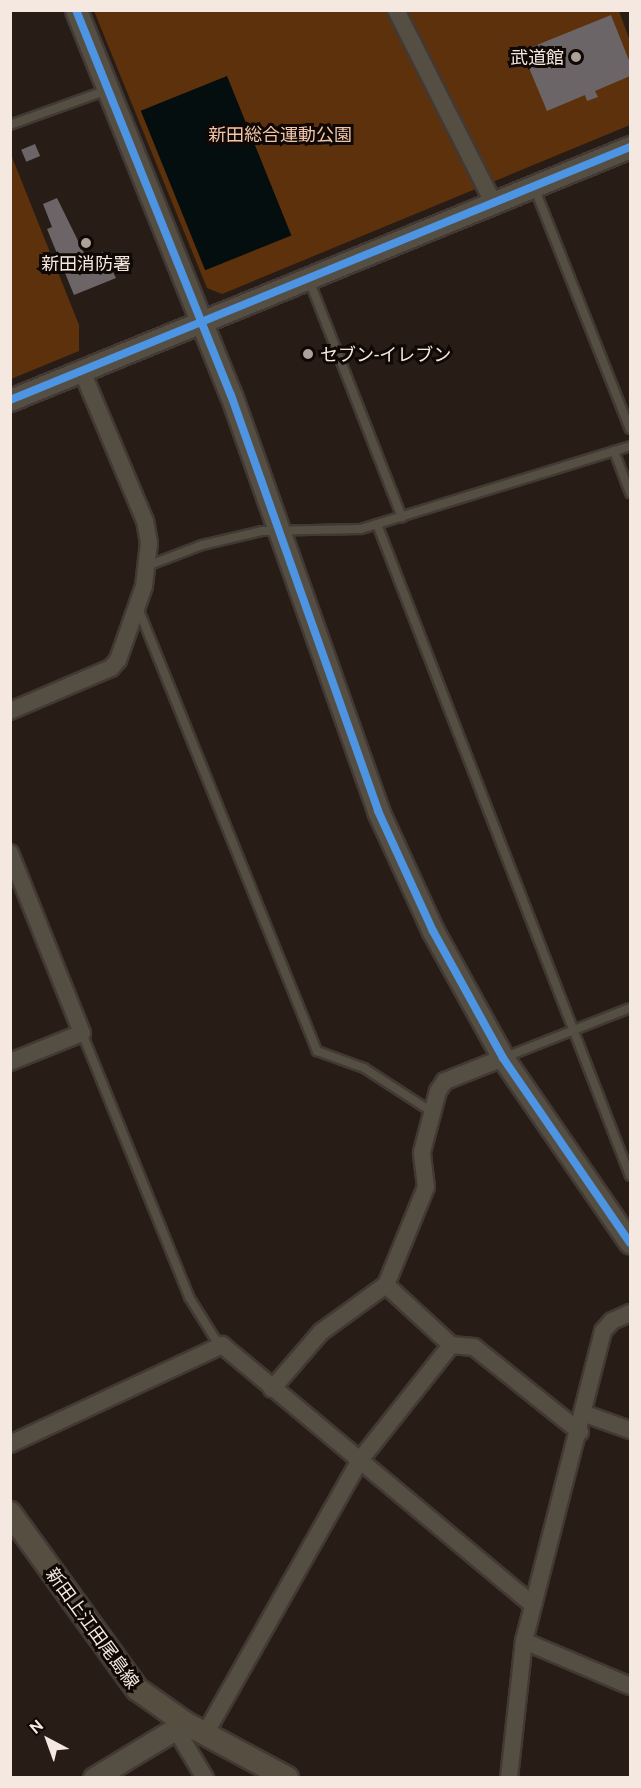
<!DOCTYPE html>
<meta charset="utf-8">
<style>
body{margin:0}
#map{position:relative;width:641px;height:1788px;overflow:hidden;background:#271c16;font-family:Ubuntu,"Noto Sans JP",sans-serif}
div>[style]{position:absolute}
.green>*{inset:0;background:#5d310c}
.water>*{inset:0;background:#040e0f;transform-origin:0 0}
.building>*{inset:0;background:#6c6567;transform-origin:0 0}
.roads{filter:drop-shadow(2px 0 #423934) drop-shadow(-2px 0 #423934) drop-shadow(0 2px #423934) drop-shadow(0 -2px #423934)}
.service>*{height:8px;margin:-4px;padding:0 4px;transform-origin:4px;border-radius:4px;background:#544e43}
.minor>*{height:16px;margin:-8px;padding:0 8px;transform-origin:8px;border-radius:8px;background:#544e43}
.tertiary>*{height:21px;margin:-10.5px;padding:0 10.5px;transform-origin:10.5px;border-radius:10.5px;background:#544e43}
.secondary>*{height:22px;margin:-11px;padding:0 11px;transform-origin:11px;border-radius:11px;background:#564e40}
.cycleway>*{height:8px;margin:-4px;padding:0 4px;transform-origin:4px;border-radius:4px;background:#4d94e3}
.dots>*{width:16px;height:16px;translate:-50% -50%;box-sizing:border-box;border:3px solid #100804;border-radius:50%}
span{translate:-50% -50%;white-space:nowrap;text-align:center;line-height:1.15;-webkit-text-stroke:6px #100804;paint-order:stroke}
.poi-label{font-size:18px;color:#f5e8e0}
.right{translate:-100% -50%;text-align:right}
.left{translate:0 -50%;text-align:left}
.park-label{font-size:18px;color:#f2c6aa}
.street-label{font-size:18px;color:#f5e8e0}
.frame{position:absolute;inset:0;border:12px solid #f5e8e0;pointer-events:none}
.north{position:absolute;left:18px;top:1710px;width:60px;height:60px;-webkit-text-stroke:4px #100804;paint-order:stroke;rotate:319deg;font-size:16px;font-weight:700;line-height:24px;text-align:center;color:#f5e8e0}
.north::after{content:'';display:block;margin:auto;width:21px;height:27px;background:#f5e8e0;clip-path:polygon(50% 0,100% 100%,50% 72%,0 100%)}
</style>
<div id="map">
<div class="green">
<div style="clip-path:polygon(94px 11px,619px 11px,630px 41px,630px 125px,222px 294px,207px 288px)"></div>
<div style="clip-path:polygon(10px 152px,79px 325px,79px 351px,11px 379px)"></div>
</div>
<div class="water">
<div style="left:227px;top:76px;width:172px;height:93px;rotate:68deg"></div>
</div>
<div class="building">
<div style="clip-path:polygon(611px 15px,630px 63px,630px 76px,595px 91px,598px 97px,587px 101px,585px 95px,547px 111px,522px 51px)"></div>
<div style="left:35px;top:144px;width:13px;height:15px;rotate:67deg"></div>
<div style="clip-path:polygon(57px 198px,87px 259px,103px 252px,116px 278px,74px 295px,47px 229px,52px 227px,43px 204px)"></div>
</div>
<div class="roads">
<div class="service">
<div style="left:10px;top:125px;width:103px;rotate:-19.8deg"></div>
<div style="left:534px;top:187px;width:260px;rotate:68.4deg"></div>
<div style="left:309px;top:280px;width:255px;rotate:68.6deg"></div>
<div style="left:614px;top:451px;width:45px;rotate:69.1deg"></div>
<div style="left:377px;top:524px;width:699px;rotate:68.79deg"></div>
<div style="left:147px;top:566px;width:59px;rotate:-20.9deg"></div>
<div style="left:202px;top:545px;width:62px;rotate:-13.1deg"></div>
<div style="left:262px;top:531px;width:99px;rotate:-1.2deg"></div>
<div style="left:361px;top:529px;width:282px;rotate:-17.1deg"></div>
<div style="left:138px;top:608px;width:478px;rotate:68deg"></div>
<div style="left:317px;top:1051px;width:50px;rotate:19.9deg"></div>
<div style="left:364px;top:1068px;width:81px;rotate:32.9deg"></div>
<div style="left:82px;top:1033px;width:285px;rotate:67.9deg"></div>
<div style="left:189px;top:1297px;width:57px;rotate:58deg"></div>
<div style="left:503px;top:1058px;width:136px;rotate:-21.5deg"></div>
</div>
<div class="minor">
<div style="left:396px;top:10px;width:217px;rotate:63.2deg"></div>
<div style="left:10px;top:711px;width:110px;rotate:-23.1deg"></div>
<div style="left:111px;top:668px;width:11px;rotate:-49deg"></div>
<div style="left:118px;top:660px;width:78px;rotate:-70.6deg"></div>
<div style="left:144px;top:586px;width:43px;rotate:-83.4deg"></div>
<div style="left:149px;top:543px;width:22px;rotate:-100deg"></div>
<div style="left:145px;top:521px;width:163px;rotate:-112.8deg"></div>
<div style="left:10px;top:853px;width:194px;rotate:68.2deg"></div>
<div style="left:82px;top:1033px;width:78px;rotate:158.1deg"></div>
<div style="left:386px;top:1285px;width:88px;rotate:42.7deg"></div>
<div style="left:272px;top:1389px;width:75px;rotate:-49.3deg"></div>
<div style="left:321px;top:1332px;width:80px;rotate:-35.9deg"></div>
<div style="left:386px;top:1285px;width:106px;rotate:-67.8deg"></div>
<div style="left:426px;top:1187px;width:35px;rotate:-97deg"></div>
<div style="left:422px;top:1152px;width:63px;rotate:-75.3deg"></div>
<div style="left:438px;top:1091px;width:12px;rotate:-55deg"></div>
<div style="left:445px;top:1081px;width:62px;rotate:-21.6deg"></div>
<div style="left:585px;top:1414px;width:48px;rotate:19.6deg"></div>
<div style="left:10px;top:1444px;width:234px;rotate:-25deg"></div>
<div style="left:222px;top:1345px;width:405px;rotate:39.9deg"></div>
<div style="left:524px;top:1641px;width:115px;rotate:23deg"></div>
<div style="left:177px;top:1731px;width:55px;rotate:59.2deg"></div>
<div style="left:205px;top:1734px;width:315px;rotate:-60.5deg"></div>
<div style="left:360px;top:1460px;width:147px;rotate:-51.6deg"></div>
<div style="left:451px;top:1345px;width:23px;rotate:5deg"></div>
<div style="left:474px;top:1347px;width:136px;rotate:38.7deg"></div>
<div style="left:509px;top:1778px;width:138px;rotate:-83.8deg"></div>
<div style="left:524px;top:1641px;width:320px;rotate:-75.7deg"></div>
<div style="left:603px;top:1331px;width:13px;rotate:-48deg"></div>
<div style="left:612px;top:1321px;width:20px;rotate:-24deg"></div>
</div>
<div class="tertiary">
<div style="left:76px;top:10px;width:415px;rotate:68.1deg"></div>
<div style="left:231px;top:395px;width:441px;rotate:70.5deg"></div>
<div style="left:378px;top:811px;width:132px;rotate:65.4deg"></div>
<div style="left:433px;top:931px;width:145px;rotate:61.1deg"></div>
<div style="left:503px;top:1058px;width:224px;rotate:55.5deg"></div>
<div style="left:10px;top:400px;width:670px;rotate:-22.2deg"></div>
<div style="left:94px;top:1778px;width:106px;rotate:-31.1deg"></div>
</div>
<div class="secondary">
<div style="left:10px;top:1513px;width:217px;rotate:54.2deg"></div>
<div style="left:137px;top:1689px;width:59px;rotate:35.3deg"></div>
<div style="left:185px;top:1723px;width:116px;rotate:28.3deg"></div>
</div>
</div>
<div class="cycleway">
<div style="left:76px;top:10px;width:415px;rotate:68.1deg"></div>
<div style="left:231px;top:395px;width:441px;rotate:70.5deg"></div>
<div style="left:378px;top:811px;width:132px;rotate:65.4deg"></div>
<div style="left:433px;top:931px;width:145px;rotate:61.1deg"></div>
<div style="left:503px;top:1058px;width:224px;rotate:55.5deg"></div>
<div style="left:10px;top:400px;width:670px;rotate:-22.2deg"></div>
</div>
<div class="dots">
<div style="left:576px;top:57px;background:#ada199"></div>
<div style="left:86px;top:243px;background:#ada199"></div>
<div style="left:308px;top:354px;background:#ada199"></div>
</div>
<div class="poi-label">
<span class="right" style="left:564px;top:57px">武道館</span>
<span style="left:86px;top:263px">新田消防署</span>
<span class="left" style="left:320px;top:354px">セブン-イレブン</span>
</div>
<div class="park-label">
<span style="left:280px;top:134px">新田総合運動公園</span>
</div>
<div class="street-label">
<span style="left:93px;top:1628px;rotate:54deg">新田上江田尾島線</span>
</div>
<div class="frame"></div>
<div class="north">N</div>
</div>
